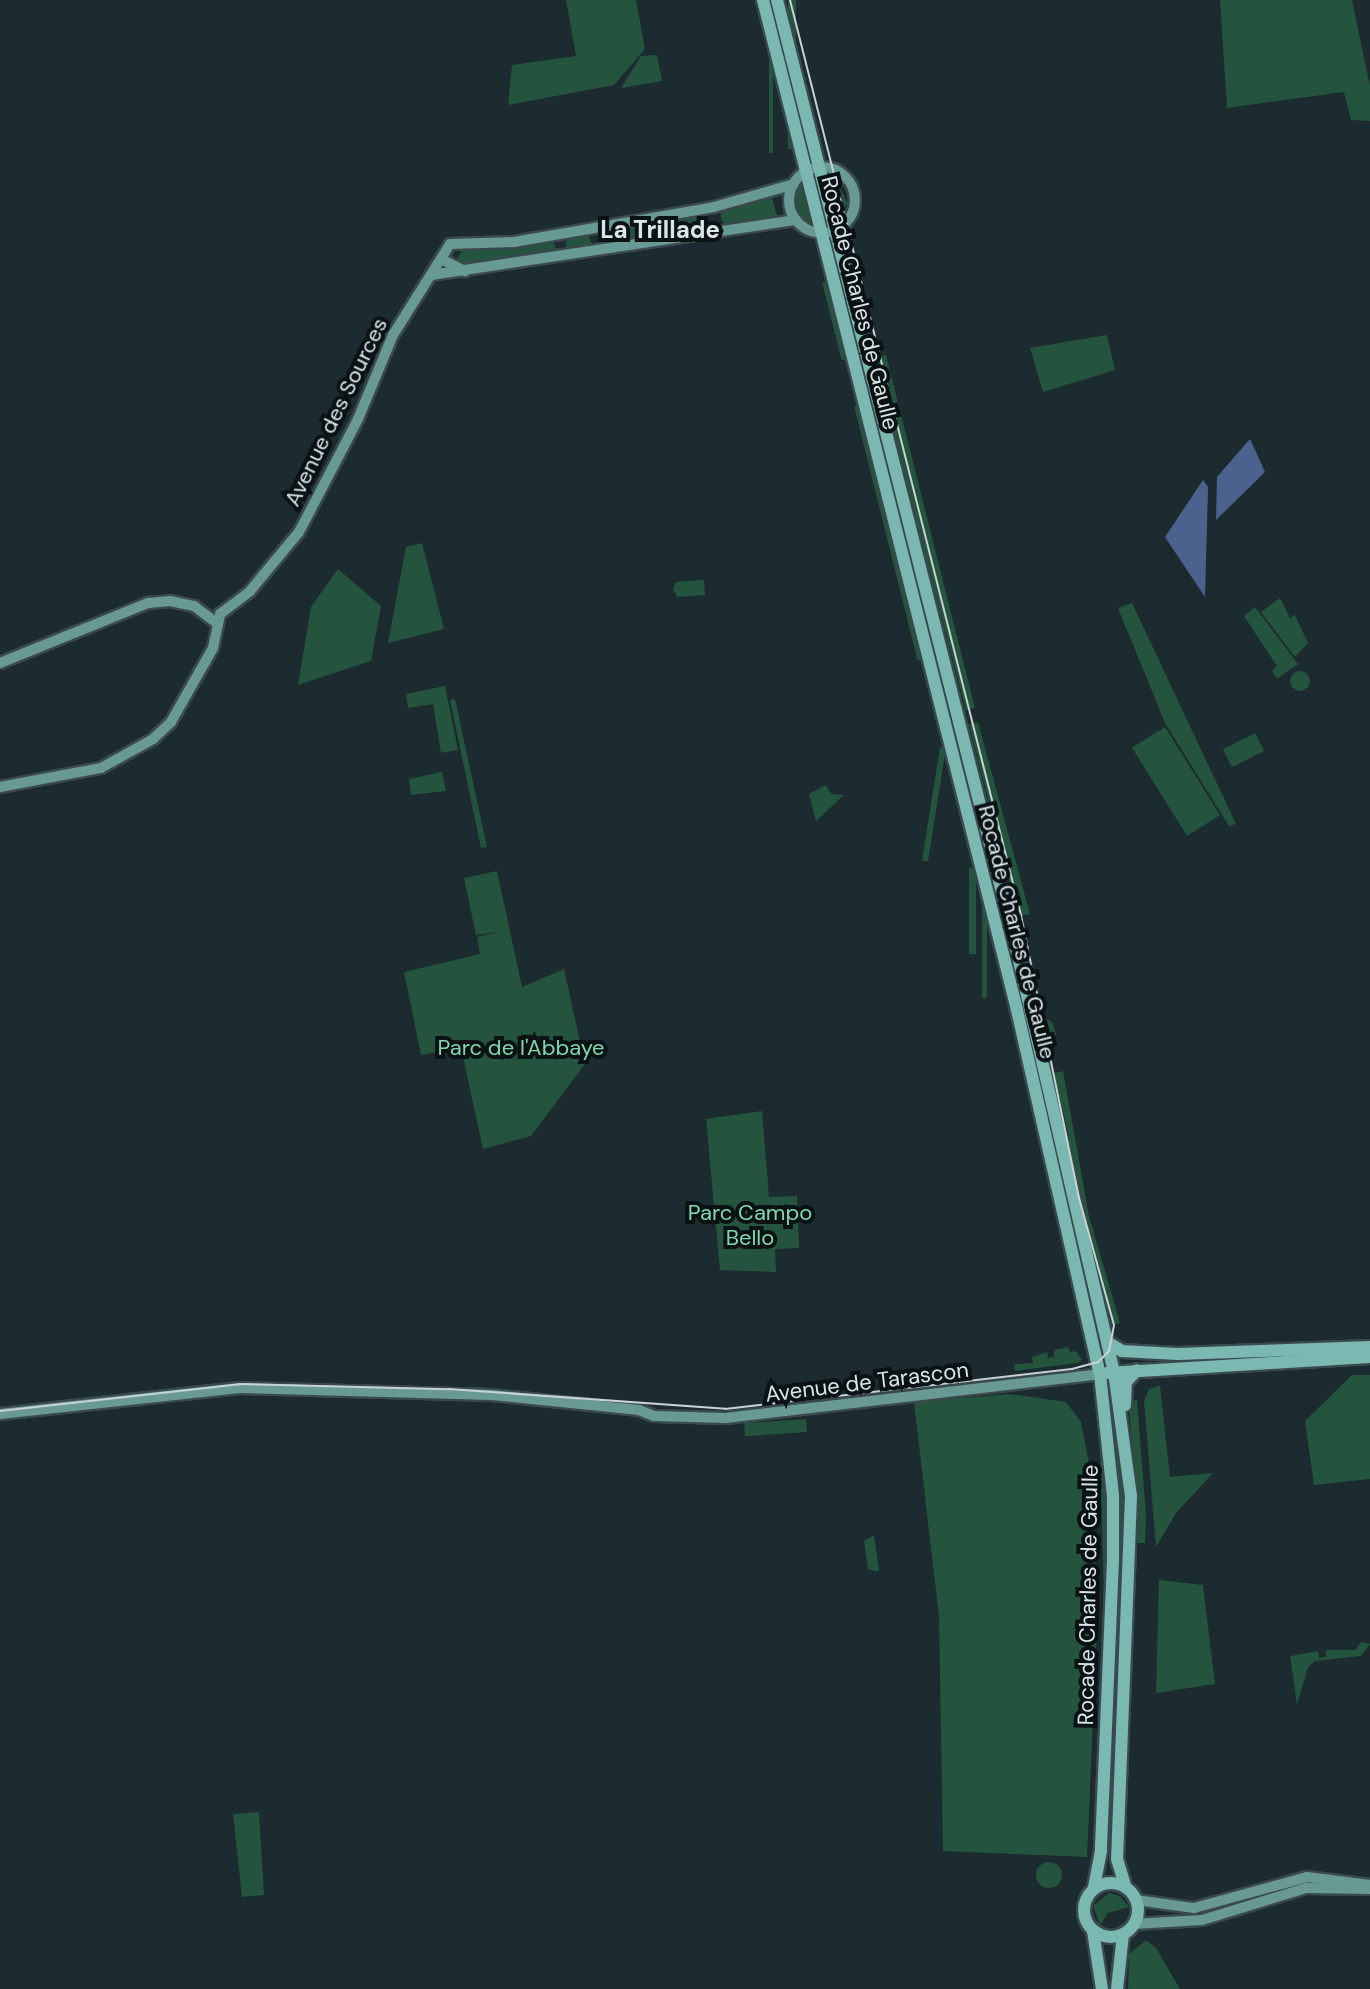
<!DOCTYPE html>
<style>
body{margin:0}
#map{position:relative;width:1370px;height:1989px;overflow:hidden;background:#1b2b2f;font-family:"DM Sans",sans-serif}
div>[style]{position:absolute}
.green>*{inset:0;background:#24533e;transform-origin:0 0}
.round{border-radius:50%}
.water>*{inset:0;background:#4b628e}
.roads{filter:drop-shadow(2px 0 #3a494d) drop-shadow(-2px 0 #3a494d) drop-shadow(0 2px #3a494d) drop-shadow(0 -2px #3a494d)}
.secondary>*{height:10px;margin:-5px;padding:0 5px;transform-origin:5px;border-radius:5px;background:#699993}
.secondary>.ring{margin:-5px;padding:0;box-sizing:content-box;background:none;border:10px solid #699993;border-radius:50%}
.primary>*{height:12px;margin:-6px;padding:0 6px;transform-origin:6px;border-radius:6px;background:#7ab8b1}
.primary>.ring{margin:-6px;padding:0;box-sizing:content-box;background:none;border:12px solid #7ab8b1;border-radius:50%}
.tram>*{height:2px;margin:-1px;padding:0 1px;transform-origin:1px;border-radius:1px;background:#c7d2d5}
span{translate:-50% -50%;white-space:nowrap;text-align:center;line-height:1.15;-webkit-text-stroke:8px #0b1214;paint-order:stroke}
.street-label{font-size:22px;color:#dbe5e8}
.park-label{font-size:22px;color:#80d9ae}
.neighbourhood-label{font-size:24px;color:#dbe5e8;font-weight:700}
</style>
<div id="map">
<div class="green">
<div style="clip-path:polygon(566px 0,636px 0,645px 49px,614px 85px,508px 105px,512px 65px,576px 56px)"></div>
<div style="left:769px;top:0;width:4px;height:153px"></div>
<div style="left:788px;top:0;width:8px;height:149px"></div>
<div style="clip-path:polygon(1220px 0,1352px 0,1370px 86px,1370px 121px,1351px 120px,1344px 92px,1227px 108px)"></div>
<div style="clip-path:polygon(657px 55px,662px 81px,621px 88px,641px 56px)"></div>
<div style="clip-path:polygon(834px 178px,848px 203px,838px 217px,830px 180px)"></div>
<div style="clip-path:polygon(800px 185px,805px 185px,815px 223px,809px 224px,798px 213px,795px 193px)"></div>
<div style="clip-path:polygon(772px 197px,778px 220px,728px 225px,721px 220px,721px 212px)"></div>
<div style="clip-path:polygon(706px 213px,707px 229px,616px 241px,616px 229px)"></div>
<div style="clip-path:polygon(588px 233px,592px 246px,566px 249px,567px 237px)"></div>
<div style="clip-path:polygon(553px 241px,557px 252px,470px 265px,457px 259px,463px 249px)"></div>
<div style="left:829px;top:281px;width:80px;height:7px;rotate:76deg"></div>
<div style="clip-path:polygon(1107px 335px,1115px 370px,1043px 392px,1030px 348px)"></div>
<div style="clip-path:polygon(856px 348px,860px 348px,938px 672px)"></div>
<div style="clip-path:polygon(886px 355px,975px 708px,966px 710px,874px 358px)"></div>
<div style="left:860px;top:405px;width:262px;height:6px;rotate:76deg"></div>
<div style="clip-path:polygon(422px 543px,444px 629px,388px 643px,406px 547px)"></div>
<div style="clip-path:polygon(338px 569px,381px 606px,371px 661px,298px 685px,311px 607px)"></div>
<div style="clip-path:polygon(704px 580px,705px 595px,677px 597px,673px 589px,676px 582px)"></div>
<div style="clip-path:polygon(1280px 598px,1290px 618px,1295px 615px,1308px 643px,1295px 657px,1261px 612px)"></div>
<div style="clip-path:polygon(1132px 603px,1236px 824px,1229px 826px,1165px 723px,1118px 608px)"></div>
<div style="clip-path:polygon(1255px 607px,1298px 664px,1277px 679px,1272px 671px,1277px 666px,1244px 616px)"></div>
<div class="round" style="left:1290px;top:671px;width:20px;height:20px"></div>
<div style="clip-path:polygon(445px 686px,458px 750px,441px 753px,433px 704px,408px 708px,406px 694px)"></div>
<div style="clip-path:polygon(455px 699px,487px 847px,481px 848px,450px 700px)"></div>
<div style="clip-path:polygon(978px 722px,1030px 914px,1025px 915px,1018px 916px,969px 724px)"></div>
<div style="left:1165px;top:727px;width:104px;height:39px;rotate:58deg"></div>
<div style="left:1255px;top:733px;width:20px;height:36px;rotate:63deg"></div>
<div style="left:940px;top:747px;width:6px;height:115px;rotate:9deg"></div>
<div style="clip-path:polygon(442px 772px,446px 791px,411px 795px,409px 779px)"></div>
<div style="clip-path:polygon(826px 785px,831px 794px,844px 795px,816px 821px,809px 794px)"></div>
<div style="left:982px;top:850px;width:5px;height:148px"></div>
<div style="left:969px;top:868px;width:7px;height:86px"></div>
<div style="clip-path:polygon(497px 871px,522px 987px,564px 969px,585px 1064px,531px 1136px,483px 1149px,461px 1048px,421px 1055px,404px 972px,480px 954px,477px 937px,502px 931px,476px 935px,464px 878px)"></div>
<div style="clip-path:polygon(1036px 1012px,1052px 1022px,1056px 1034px,1046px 1054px)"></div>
<div style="clip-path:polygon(1063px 1071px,1089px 1216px,1120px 1323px,1105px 1327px,1070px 1173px,1069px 1137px,1054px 1073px)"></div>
<div style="clip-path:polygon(762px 1111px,769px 1197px,797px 1196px,799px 1248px,775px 1249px,776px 1272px,720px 1270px,706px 1119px)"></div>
<div style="clip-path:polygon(1068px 1347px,1070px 1352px,1076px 1351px,1082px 1360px,1078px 1363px,1015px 1371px,1014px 1364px,1033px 1363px,1032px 1357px,1047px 1352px,1048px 1358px,1054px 1357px,1054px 1350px)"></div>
<div style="clip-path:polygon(1352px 1375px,1370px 1375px,1370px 1479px,1314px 1485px,1305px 1421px)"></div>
<div style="clip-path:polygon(1160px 1385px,1170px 1477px,1213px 1473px,1176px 1513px,1156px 1547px,1144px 1401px,1149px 1389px)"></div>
<div style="clip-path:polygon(1010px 1394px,1066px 1402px,1081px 1422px,1089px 1463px,1098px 1603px,1087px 1857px,943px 1851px,939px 1617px,914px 1402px)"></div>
<div style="clip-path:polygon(1137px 1400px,1146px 1515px,1145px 1543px,1138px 1543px,1129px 1401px)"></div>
<div style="clip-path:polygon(1109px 1405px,1123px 1484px,1123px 1533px,1118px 1533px)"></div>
<div style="clip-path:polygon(1099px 1406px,1107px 1486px,1107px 1602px,1104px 1602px)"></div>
<div style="left:806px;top:1419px;width:13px;height:62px;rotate:86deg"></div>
<div style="clip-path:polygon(874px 1535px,879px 1572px,868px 1569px,864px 1541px)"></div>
<div style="clip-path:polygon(1159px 1580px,1203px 1585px,1215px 1684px,1156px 1693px)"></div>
<div style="clip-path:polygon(1361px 1642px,1370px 1644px,1361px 1656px,1315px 1661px,1308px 1667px,1297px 1705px,1290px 1656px,1318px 1651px,1319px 1658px,1326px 1657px,1326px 1650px,1355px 1650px)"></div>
<div style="clip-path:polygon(259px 1812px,264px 1895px,242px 1897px,233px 1814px)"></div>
<div class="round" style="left:1036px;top:1862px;width:26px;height:26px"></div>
<div style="clip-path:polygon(1109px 1893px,1120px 1896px,1129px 1907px,1108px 1913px,1100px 1925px,1093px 1906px)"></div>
<div style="clip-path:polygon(1146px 1940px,1156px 1948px,1180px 1989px,1128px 1989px,1129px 1954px)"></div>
</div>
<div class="water">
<div style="clip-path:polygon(1250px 439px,1265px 472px,1216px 520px,1217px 477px)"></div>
<div style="clip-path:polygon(1203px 480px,1208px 487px,1205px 597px,1165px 537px)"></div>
</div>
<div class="roads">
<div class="secondary">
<div class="ring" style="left:789px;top:167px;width:56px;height:56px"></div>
<div style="left:441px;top:259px;width:27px;rotate:27deg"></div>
<div style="left:431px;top:275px;width:369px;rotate:-8.6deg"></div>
<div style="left:0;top:663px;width:160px;rotate:-22.1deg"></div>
<div style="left:148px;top:603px;width:22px;rotate:-5deg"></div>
<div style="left:170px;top:601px;width:25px;rotate:12deg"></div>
<div style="left:194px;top:606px;width:30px;rotate:37deg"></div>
<div style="left:0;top:787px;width:103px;rotate:-10.7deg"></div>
<div style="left:101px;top:768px;width:60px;rotate:-29.1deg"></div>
<div style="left:153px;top:739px;width:25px;rotate:-43deg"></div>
<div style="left:171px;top:722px;width:85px;rotate:-60.4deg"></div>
<div style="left:213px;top:648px;width:35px;rotate:-78deg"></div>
<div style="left:220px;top:614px;width:38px;rotate:-37deg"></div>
<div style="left:250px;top:591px;width:77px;rotate:-50.3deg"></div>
<div style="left:299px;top:532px;width:127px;rotate:-62.4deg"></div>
<div style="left:358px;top:419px;width:91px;rotate:-67.4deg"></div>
<div style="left:393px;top:335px;width:107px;rotate:-57.9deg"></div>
<div style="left:450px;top:244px;width:64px;rotate:-1.8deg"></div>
<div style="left:514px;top:242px;width:203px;rotate:-9.9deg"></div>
<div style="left:714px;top:207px;width:83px;rotate:-16deg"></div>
<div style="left:0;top:1414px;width:241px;rotate:-6.2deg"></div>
<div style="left:240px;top:1388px;width:252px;rotate:1.6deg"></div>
<div style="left:492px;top:1395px;width:148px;rotate:5.8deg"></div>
<div style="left:639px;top:1410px;width:16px;rotate:22deg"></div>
<div style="left:654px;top:1416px;width:72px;rotate:1.6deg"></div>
<div style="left:726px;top:1418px;width:377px;rotate:-6.7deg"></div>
<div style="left:1136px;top:1900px;width:59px;rotate:7.9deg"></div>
<div style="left:1194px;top:1908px;width:117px;rotate:-15.3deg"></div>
<div style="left:1307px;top:1877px;width:64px;rotate:7.2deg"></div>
<div style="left:1134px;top:1924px;width:68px;rotate:-3.4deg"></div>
<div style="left:1202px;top:1920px;width:109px;rotate:-17.1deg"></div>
<div style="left:1306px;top:1888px;width:64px;rotate:0.9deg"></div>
</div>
<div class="primary">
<div style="left:763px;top:0;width:1041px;rotate:75.88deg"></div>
<div style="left:1017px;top:1010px;width:373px;rotate:77.2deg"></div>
<div style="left:1100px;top:1374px;width:123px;rotate:83.9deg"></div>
<div style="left:1113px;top:1496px;width:64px;rotate:90deg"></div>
<div style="left:1113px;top:1560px;width:291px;rotate:92.4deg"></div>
<div style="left:1101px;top:1851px;width:38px;rotate:101deg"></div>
<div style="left:777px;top:0;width:978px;rotate:75.85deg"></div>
<div style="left:1016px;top:948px;width:435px;rotate:77deg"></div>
<div style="left:1114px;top:1372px;width:125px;rotate:82.2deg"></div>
<div style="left:1131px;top:1496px;width:363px;rotate:92.2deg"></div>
<div style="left:1117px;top:1859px;width:28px;rotate:73deg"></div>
<div style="left:1107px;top:1342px;width:17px;rotate:31deg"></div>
<div style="left:1122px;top:1351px;width:56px;rotate:3.1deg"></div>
<div style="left:1178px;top:1354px;width:192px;rotate:-2.1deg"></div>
<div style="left:1107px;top:1373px;width:263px;rotate:-3.5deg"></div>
<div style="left:1125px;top:1405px;width:23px;rotate:-88deg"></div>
<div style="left:1126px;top:1382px;width:16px;rotate:-47deg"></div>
<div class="ring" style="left:1084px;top:1883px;width:42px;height:42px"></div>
<div style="left:1093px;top:1931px;width:59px;rotate:81.2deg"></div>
<div style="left:1117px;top:1989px;width:54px;rotate:-83.7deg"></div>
</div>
</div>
<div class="tram">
<div style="left:0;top:1411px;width:241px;rotate:-6.4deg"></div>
<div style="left:239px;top:1384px;width:210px;rotate:1.4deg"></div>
<div style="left:449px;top:1389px;width:277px;rotate:4.1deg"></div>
<div style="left:725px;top:1409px;width:349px;rotate:-6.6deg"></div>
<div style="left:1072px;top:1369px;width:27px;rotate:-15deg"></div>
<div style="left:1098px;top:1362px;width:16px;rotate:-45deg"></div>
<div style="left:1109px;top:1351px;width:26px;rotate:-79deg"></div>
<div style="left:1114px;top:1325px;width:132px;rotate:-105.4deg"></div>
<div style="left:1079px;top:1198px;width:289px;rotate:-101.6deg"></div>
<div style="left:1021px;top:915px;width:944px;rotate:-104.17deg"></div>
</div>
<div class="street-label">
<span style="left:860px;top:303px;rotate:76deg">Rocade Charles de Gaulle</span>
<span style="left:336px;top:412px;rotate:-64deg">Avenue des Sources</span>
<span style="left:1017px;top:932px;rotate:76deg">Rocade Charles de Gaulle</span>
<span style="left:867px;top:1382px;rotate:-7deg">Avenue de Tarascon</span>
<span style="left:1088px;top:1595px;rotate:-89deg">Rocade Charles de Gaulle</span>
</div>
<div class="park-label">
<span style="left:521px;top:1048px">Parc de l'Abbaye</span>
<span style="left:750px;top:1225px">Parc Campo<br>Bello</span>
</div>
<div class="neighbourhood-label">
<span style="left:660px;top:230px">La Trillade</span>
</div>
</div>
